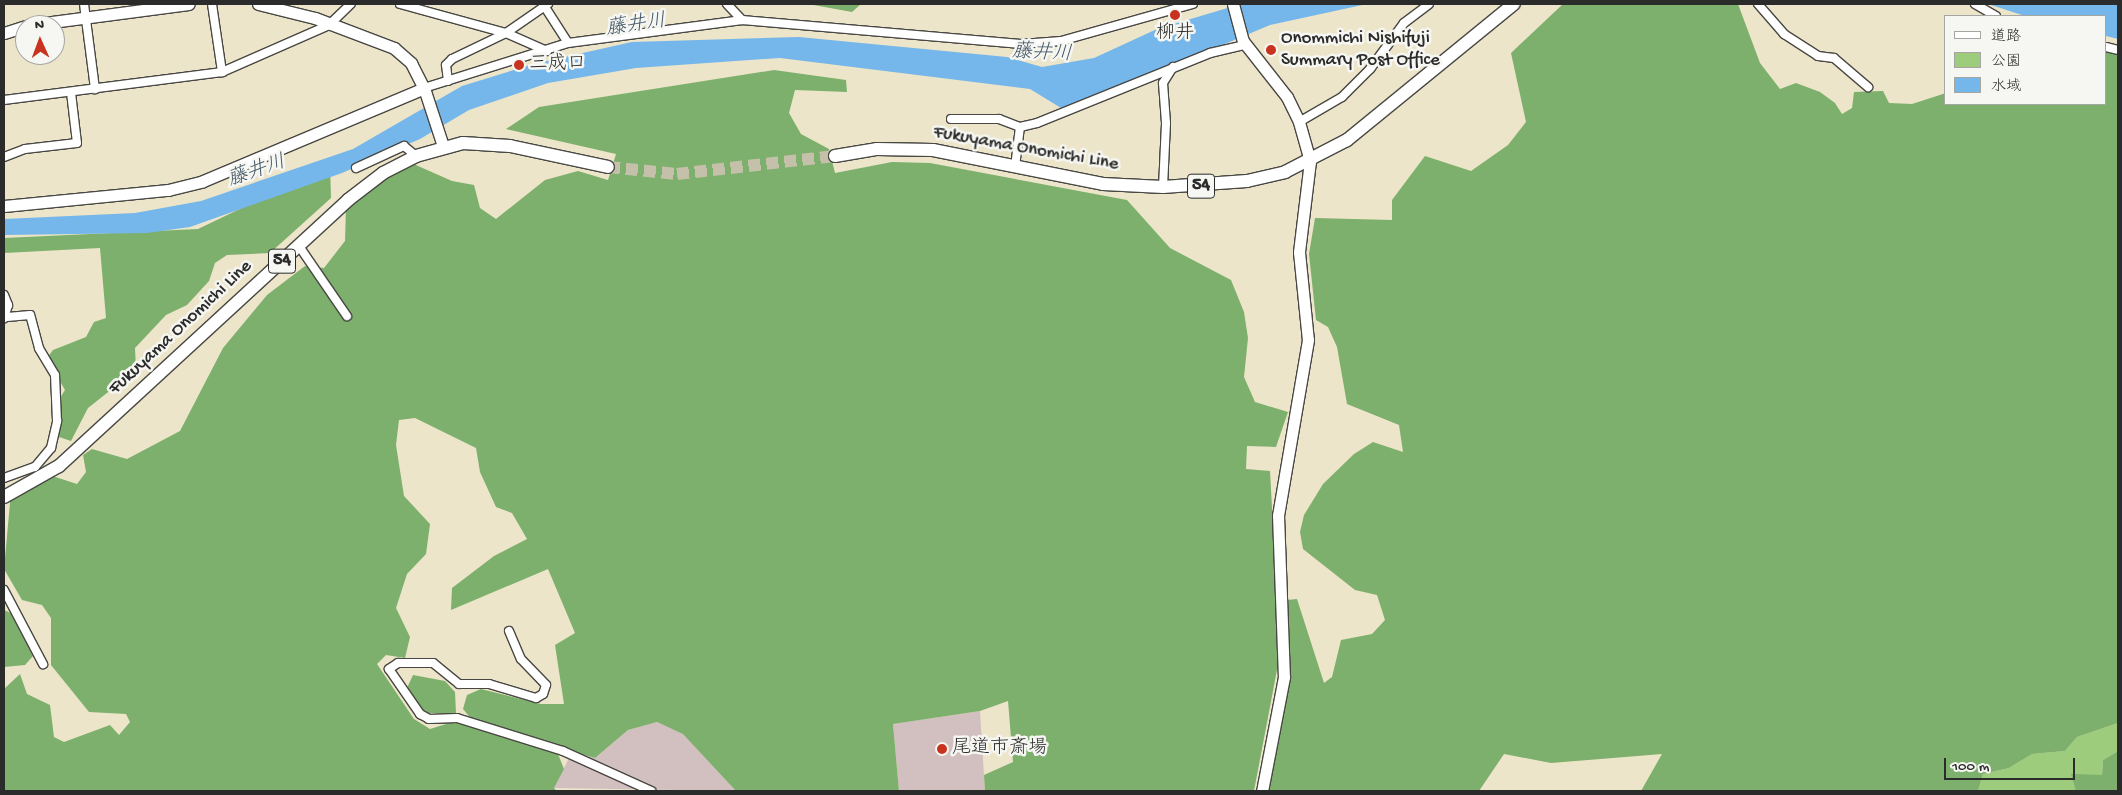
<!DOCTYPE html>
<meta charset="utf-8">
<style>
body{margin:0}
#map{position:relative;width:2122px;height:795px;overflow:hidden;background:#ece5c9;font-family:"Gochi Hand","Klee One",sans-serif}
div>[style]{position:absolute}
.industrial>*{inset:0;background:#d2bfbf}
.green>*{inset:0;background:#9ccc7c}
.forest>*{inset:0;background:#7db06c}
.water>*{inset:0;background:#75b7ea}
.primary-tunnel>*{height:12px;margin-top:-6px;transform-origin:0;background:repeating-linear-gradient(90deg,#c5c0a9 0 12px,transparent 0 18px)}
.roads{filter:drop-shadow(1px 0 #484743) drop-shadow(-1px 0 #484743) drop-shadow(0 1px #484743) drop-shadow(0 -1px #484743)}
.street>*{height:8px;margin:-4px;padding:0 4px;transform-origin:4px;border-radius:4px;background:#fff}
.secondary>*{height:11px;margin:-5.5px;padding:0 5.5px;transform-origin:5.5px;border-radius:5.5px;background:#fff}
.primary>*{height:12px;margin:-6px;padding:0 6px;transform-origin:6px;border-radius:6px;background:#fff}
.dots>*{width:14px;height:14px;translate:-50% -50%;box-sizing:border-box;border:2px solid #f6f6f2;border-radius:50%}
span{translate:-50% -50%;white-space:nowrap;text-align:center;line-height:1.15;-webkit-text-stroke:5px #f6f6f2;paint-order:stroke}
.shield-label span{padding:1px 4px;background:#f6f6f2;border:1px solid;border-radius:4px;-webkit-text-stroke-width:0}
.shield-label{font-size:18px;color:#2b2b2b;font-weight:700}
.poi-label{font-size:19px;color:#2b2b2b}
.left{translate:0 -50%;text-align:left}
.street-label{font-size:19px;color:#2b2b2b}
.water-label{font-size:20px;color:#415564;font-style:italic}
.frame{position:absolute;inset:0;border:5px solid #2b2b2b;pointer-events:none}
.legend{position:absolute;left:1944px;top:15px;width:162px;height:90px;box-sizing:border-box;background:#f6f6f2;border:1px solid #a5a5a2;margin:0;padding:6px 9px;list-style:none;font-size:15px;color:#2b2b2b}
.legend li{display:flex;align-items:center;gap:10px;height:25px}
.legend b{width:25px;border:1px solid #a5a5a2}
.north{position:absolute;left:15px;top:15px;width:50px;height:50px;box-sizing:border-box;background:#f6f6f2;border:1px solid #a5a5a2;border-radius:50%;rotate:358deg;font-size:14px;font-weight:700;line-height:20px;text-align:center;color:#2b2b2b}
.north::after{content:'';display:block;margin:auto;width:18px;height:22px;background:#c8321e;clip-path:polygon(50% 0,100% 100%,50% 72%,0 100%)}
.scale{position:absolute;left:1944px;top:758px;width:131px;height:22px;box-sizing:border-box;border:2px solid #2b2b2b;border-top:0;padding-left:6px;font-size:15px;line-height:18px;white-space:nowrap;color:#2b2b2b;-webkit-text-stroke:4px #f6f6f2;paint-order:stroke}
</style>
<div id="map">
<div class="industrial">
<div style="clip-path:polygon(980px 711px,985px 791px,899px 791px,893px 724px)"></div>
<div style="clip-path:polygon(657px 722px,683px 733px,736px 791px,554px 788px,573px 750px,595px 758px,628px 730px)"></div>
</div>
<div class="green">
<div style="clip-path:polygon(2118px 723px,2118px 751px,2103px 760px,2102px 775px,2076px 791px,1978px 791px,1983px 774px,2009px 768px,2032px 754px,2065px 751px,2077px 737px)"></div>
</div>
<div class="forest">
<div style="clip-path:polygon(808px 4px,861px 4px,852px 12px)"></div>
<div style="clip-path:polygon(1563px 4px,1738px 4px,1760px 63px,1780px 89px,1796px 83px,1820px 92px,1835px 103px,1842px 114px,1852px 108px,1854px 92px,1883px 91px,1889px 103px,1912px 104px,1946px 93px,1946px 104px,2106px 104px,2106px 48px,2118px 51px,2118px 723px,2077px 737px,2065px 751px,2032px 754px,2009px 768px,1983px 774px,1978px 791px,1641px 791px,1662px 754px,1551px 763px,1504px 754px,1479px 791px,1268px 791px,1289px 678px,1287px 600px,1297px 599px,1324px 683px,1332px 677px,1341px 640px,1372px 634px,1385px 620px,1377px 595px,1355px 590px,1303px 549px,1300px 532px,1304px 515px,1323px 484px,1354px 454px,1373px 442px,1403px 452px,1399px 425px,1347px 404px,1337px 347px,1328px 327px,1316px 320px,1309px 254px,1315px 218px,1392px 220px,1392px 200px,1425px 156px,1471px 171px,1508px 145px,1526px 122px,1511px 53px)"></div>
<div style="clip-path:polygon(774px 70px,846px 80px,847px 92px,795px 90px,789px 113px,801px 134px,829px 149px,835px 173px,892px 162px,930px 163px,1127px 200px,1170px 248px,1231px 280px,1244px 312px,1248px 338px,1244px 377px,1255px 402px,1288px 412px,1276px 447px,1247px 446px,1246px 469px,1270px 471px,1280px 654px,1254px 791px,985px 791px,984px 775px,1013px 762px,1008px 701px,980px 711px,893px 724px,899px 791px,736px 791px,683px 734px,657px 722px,628px 730px,595px 758px,473px 721px,463px 709px,467px 695px,481px 689px,541px 704px,564px 704px,555px 645px,575px 633px,548px 569px,451px 610px,452px 588px,494px 556px,527px 539px,512px 513px,496px 507px,480px 472px,476px 448px,415px 418px,399px 420px,396px 445px,404px 496px,430px 524px,426px 554px,407px 574px,396px 608px,410px 637px,405px 658px,386px 655px,377px 664px,414px 719px,430px 729px,456px 721px,558px 754px,564px 769px,554px 788px,557px 791px,4px 791px,4px 689px,20px 674px,27px 694px,50px 705px,54px 737px,64px 742px,110px 725px,119px 735px,130px 722px,126px 714px,89px 712px,51px 665px,51px 618px,42px 605px,22px 600px,4px 569px,11px 492px,43px 473px,77px 484px,86px 472px,83px 455px,92px 449px,127px 459px,180px 431px,223px 348px,267px 295px,305px 266px,324px 268px,345px 241px,346px 207px,400px 158px,452px 181px,474px 185px,480px 208px,496px 219px,545px 180px,578px 171px,608px 180px,616px 154px,506px 129px,539px 107px)"></div>
<div style="clip-path:polygon(330px 166px,331px 198px,270px 253px,227px 255px,215px 263px,209px 281px,187px 305px,166px 315px,135px 348px,136px 370px,88px 408px,71px 441px,56px 436px,58px 401px,65px 390px,47px 358px,53px 350px,86px 337px,94px 322px,106px 318px,100px 248px,4px 253px,4px 238px,198px 229px)"></div>
<div style="clip-path:polygon(4px 610px,13px 614px,33px 656px,25px 665px,4px 667px)"></div>
<div style="clip-path:polygon(413px 675px,445px 681px,455px 692px,456px 713px,424px 713px,407px 688px)"></div>
<div style="clip-path:polygon(2118px 751px,2118px 791px,2076px 791px,2071px 774px,2102px 775px,2103px 760px)"></div>
</div>
<div class="water">
<div style="clip-path:polygon(1241px 4px,1367px 4px,1270px 25px,1066px 111px,1030px 89px,780px 58px,636px 68px,548px 83px,469px 110px,420px 139px,342px 173px,190px 227px,147px 233px,4px 235px,4px 219px,135px 213px,201px 201px,353px 149px,462px 86px,533px 64px,632px 42px,799px 37px,1007px 57px,1042px 67px,1094px 58px,1157px 29px)"></div>
<div style="clip-path:polygon(1988px 4px,2118px 4px,2118px 39px,2106px 36px,2106px 16px,2025px 16px)"></div>
</div>
<div class="primary-tunnel">
<div style="left:608px;top:167px;width:69px;rotate:5.8deg"></div>
<div style="left:677px;top:174px;width:159px;rotate:-6.5deg"></div>
</div>
<div class="roads">
<div class="street">
<div style="left:84px;top:4px;width:86px;rotate:82.6deg"></div>
<div style="left:212px;top:4px;width:69px;rotate:81.6deg"></div>
<div style="left:400px;top:4px;width:110px;rotate:15.3deg"></div>
<div style="left:506px;top:33px;width:45px;rotate:23.7deg"></div>
<div style="left:543px;top:4px;width:46px;rotate:57.3deg"></div>
<div style="left:727px;top:4px;width:22px;rotate:47deg"></div>
<div style="left:1758px;top:4px;width:40px;rotate:49deg"></div>
<div style="left:1784px;top:34px;width:40px;rotate:32.9deg"></div>
<div style="left:1818px;top:56px;width:16px;rotate:7deg"></div>
<div style="left:1834px;top:58px;width:45px;rotate:40.5deg"></div>
<div style="left:1975px;top:4px;width:24px;rotate:30deg"></div>
<div style="left:2106px;top:47px;width:12px;rotate:14deg"></div>
<div style="left:448px;top:81px;width:16px;rotate:-97deg"></div>
<div style="left:446px;top:65px;width:8px;rotate:-45deg"></div>
<div style="left:452px;top:59px;width:60px;rotate:-25.7deg"></div>
<div style="left:506px;top:33px;width:51px;rotate:-34.6deg"></div>
<div style="left:424px;top:88px;width:151px;rotate:-17.4deg"></div>
<div style="left:568px;top:43px;width:176px;rotate:-7.5deg"></div>
<div style="left:742px;top:20px;width:280px;rotate:4.9deg"></div>
<div style="left:1021px;top:44px;width:40px;rotate:-4.3deg"></div>
<div style="left:1061px;top:41px;width:137px;rotate:-15.7deg"></div>
<div style="left:4px;top:100px;width:220px;rotate:-7.3deg"></div>
<div style="left:222px;top:72px;width:117px;rotate:-23.7deg"></div>
<div style="left:329px;top:25px;width:30px;rotate:-44deg"></div>
<div style="left:951px;top:119px;width:48px"></div>
<div style="left:999px;top:119px;width:22px;rotate:21deg"></div>
<div style="left:1020px;top:127px;width:17px;rotate:-13deg"></div>
<div style="left:1037px;top:123px;width:187px;rotate:-22deg"></div>
<div style="left:1210px;top:53px;width:37px;rotate:-13deg"></div>
<div style="left:1299px;top:122px;width:50px;rotate:-30.2deg"></div>
<div style="left:1342px;top:97px;width:40px;rotate:-45deg"></div>
<div style="left:1370px;top:69px;width:57px;rotate:-53.5deg"></div>
<div style="left:1404px;top:23px;width:31px;rotate:-37deg"></div>
<div style="left:4px;top:157px;width:22px;rotate:-21deg"></div>
<div style="left:25px;top:149px;width:52px;rotate:-6.6deg"></div>
<div style="left:77px;top:143px;width:50px;rotate:-96.8deg"></div>
<div style="left:1015px;top:167px;width:40px;rotate:-82.9deg"></div>
<div style="left:356px;top:168px;width:53px;rotate:-24.6deg"></div>
<div style="left:404px;top:146px;width:16px;rotate:40deg"></div>
<div style="left:1163px;top:187px;width:64px;rotate:-87.3deg"></div>
<div style="left:1166px;top:123px;width:40px;rotate:-94.3deg"></div>
<div style="left:1163px;top:83px;width:19px;rotate:-58deg"></div>
<div style="left:299px;top:246px;width:85px;rotate:55.6deg"></div>
<div style="left:4px;top:295px;width:11px;rotate:68deg"></div>
<div style="left:8px;top:305px;width:14px;rotate:107deg"></div>
<div style="left:4px;top:478px;width:33px;rotate:-20deg"></div>
<div style="left:35px;top:467px;width:25px;rotate:-50deg"></div>
<div style="left:51px;top:448px;width:28px;rotate:-77deg"></div>
<div style="left:57px;top:421px;width:46px;rotate:-92.5deg"></div>
<div style="left:55px;top:375px;width:31px;rotate:-121deg"></div>
<div style="left:39px;top:348px;width:34px;rotate:-105deg"></div>
<div style="left:30px;top:315px;width:23px;rotate:175deg"></div>
<div style="left:4px;top:590px;width:84px;rotate:62.2deg"></div>
<div style="left:509px;top:631px;width:30px;rotate:67deg"></div>
<div style="left:521px;top:659px;width:36px;rotate:46deg"></div>
<div style="left:546px;top:685px;width:9px;rotate:108deg"></div>
<div style="left:543px;top:694px;width:8px;rotate:150deg"></div>
<div style="left:536px;top:698px;width:49px;rotate:-163.4deg"></div>
<div style="left:489px;top:684px;width:30px;rotate:180deg"></div>
<div style="left:459px;top:684px;width:33px;rotate:-141deg"></div>
<div style="left:433px;top:663px;width:35px;rotate:180deg"></div>
<div style="left:398px;top:663px;width:11px;rotate:146deg"></div>
<div style="left:389px;top:669px;width:55px;rotate:55.4deg"></div>
<div style="left:420px;top:714px;width:10px;rotate:29deg"></div>
<div style="left:429px;top:719px;width:28px;rotate:-2deg"></div>
<div style="left:457px;top:718px;width:111px;rotate:17.3deg"></div>
<div style="left:563px;top:751px;width:97px;rotate:24.4deg"></div>
</div>
<div class="secondary">
<div style="left:258px;top:4px;width:59px;rotate:13.8deg"></div>
<div style="left:315px;top:18px;width:85px;rotate:20.8deg"></div>
<div style="left:394px;top:48px;width:23px;rotate:41deg"></div>
<div style="left:411px;top:63px;width:28px;rotate:63deg"></div>
<div style="left:424px;top:88px;width:61px;rotate:71.9deg"></div>
<div style="left:1233px;top:4px;width:38px;rotate:75deg"></div>
<div style="left:1243px;top:41px;width:71px;rotate:51.8deg"></div>
<div style="left:1287px;top:97px;width:28px;rotate:64deg"></div>
<div style="left:1299px;top:122px;width:41px;rotate:74.2deg"></div>
<div style="left:1310px;top:161px;width:92px;rotate:96.9deg"></div>
<div style="left:1299px;top:252px;width:88px;rotate:84.2deg"></div>
<div style="left:1308px;top:340px;width:178px;rotate:99.7deg"></div>
<div style="left:1278px;top:515px;width:162px;rotate:87.9deg"></div>
<div style="left:1284px;top:677px;width:116px;rotate:100.9deg"></div>
<div style="left:29px;top:25px;width:161px;rotate:-7.5deg"></div>
<div style="left:4px;top:33px;width:22px;rotate:-18deg"></div>
<div style="left:4px;top:206px;width:165px;rotate:-5.6deg"></div>
<div style="left:168px;top:190px;width:36px;rotate:-14deg"></div>
<div style="left:203px;top:181px;width:240px;rotate:-22.8deg"></div>
</div>
<div class="primary">
<div style="left:835px;top:156px;width:43px;rotate:-9.5deg"></div>
<div style="left:877px;top:149px;width:56px;rotate:1deg"></div>
<div style="left:933px;top:150px;width:173px;rotate:11.3deg"></div>
<div style="left:1103px;top:184px;width:60px;rotate:2.9deg"></div>
<div style="left:1163px;top:187px;width:84px;rotate:-4.1deg"></div>
<div style="left:1247px;top:181px;width:39px;rotate:-13deg"></div>
<div style="left:1285px;top:172px;width:70px;rotate:-27.3deg"></div>
<div style="left:1347px;top:140px;width:215px;rotate:-39.2deg"></div>
<div style="left:4px;top:497px;width:63px;rotate:-29.4deg"></div>
<div style="left:59px;top:466px;width:393px;rotate:-42.6deg"></div>
<div style="left:348px;top:200px;width:44px;rotate:-37.6deg"></div>
<div style="left:383px;top:173px;width:37px;rotate:-27deg"></div>
<div style="left:416px;top:156px;width:49px;rotate:-15.5deg"></div>
<div style="left:463px;top:143px;width:47px;rotate:3.7deg"></div>
<div style="left:510px;top:146px;width:100px;rotate:12.1deg"></div>
</div>
</div>
<div class="dots">
<div style="left:1175px;top:15px;background:#c8321e"></div>
<div style="left:1271px;top:50px;background:#c8321e"></div>
<div style="left:519px;top:65px;background:#c8321e"></div>
<div style="left:942px;top:749px;background:#c8321e"></div>
</div>
<div class="shield-label">
<span style="left:1201px;top:186px">54</span>
<span style="left:282px;top:261px">54</span>
</div>
<div class="poi-label">
<span style="left:1175px;top:34px">柳井</span>
<span class="left" style="left:1281px;top:50px">Onommichi Nishifuji<br>Summary Post Office</span>
<span class="left" style="left:529px;top:65px">三成口</span>
<span class="left" style="left:952px;top:749px">尾道市斎場</span>
</div>
<div class="street-label">
<span style="left:1026px;top:149px;rotate:10deg">Fukuyama Onomichi Line</span>
<span style="left:181px;top:328px;rotate:-43deg">Fukuyama Onomichi Line</span>
</div>
<div class="water-label">
<span style="left:636px;top:26px;rotate:-8deg">藤井川</span>
<span style="left:1042px;top:54px;rotate:3deg">藤井川</span>
<span style="left:257px;top:172px;rotate:-19deg">藤井川</span>
</div>
<div class="frame"></div>
<ul class="legend">
<li><b style="height:6px;background:#fff"></b>道路</li>
<li><b style="height:14px;background:#9ccc7c"></b>公園</li>
<li><b style="height:14px;background:#75b7ea"></b>水域</li>
</ul>
<div class="north">N</div>
<div class="scale">100 m</div>
</div>
